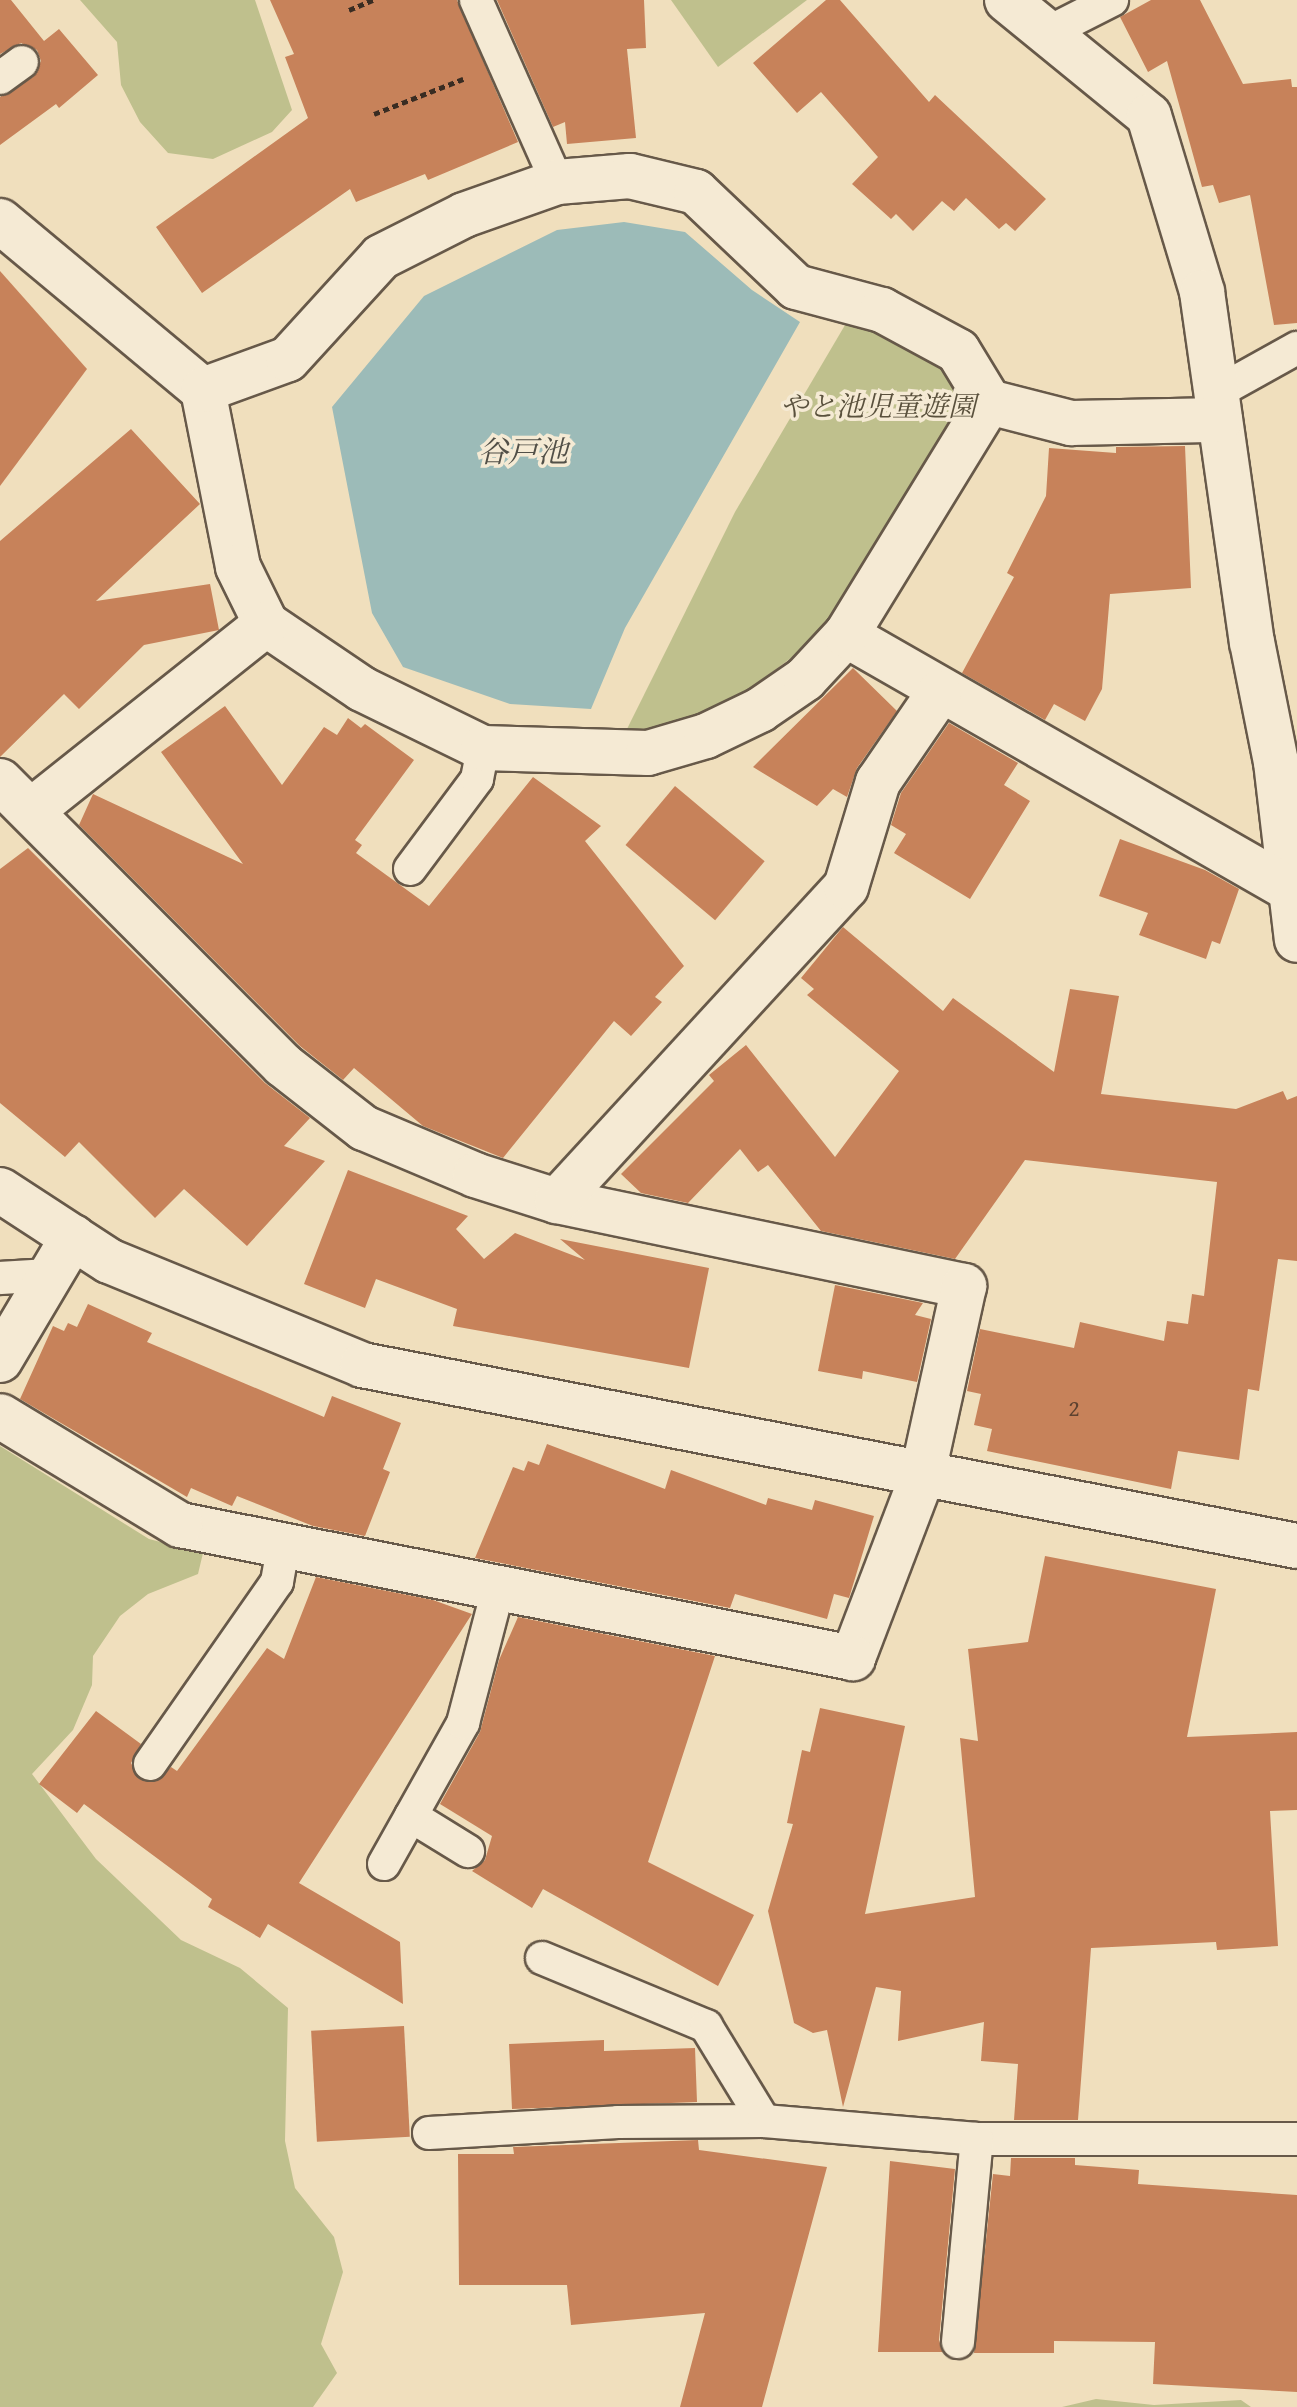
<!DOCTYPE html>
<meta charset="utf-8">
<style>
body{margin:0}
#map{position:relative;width:1297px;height:2407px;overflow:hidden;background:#f0dfbd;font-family:"Gentium Book Plus","Noto Serif JP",serif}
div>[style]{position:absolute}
.green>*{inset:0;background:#bfc08d}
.water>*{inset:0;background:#9cbbb8}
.building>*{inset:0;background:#c7825a;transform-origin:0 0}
.path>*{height:5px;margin-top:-2.5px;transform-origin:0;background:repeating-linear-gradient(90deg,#392c22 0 6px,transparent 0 10px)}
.roads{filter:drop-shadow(2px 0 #675949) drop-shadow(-2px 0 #675949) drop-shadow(0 2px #675949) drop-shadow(0 -2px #675949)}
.lane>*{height:32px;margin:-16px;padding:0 16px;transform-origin:16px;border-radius:16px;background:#f5ead4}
.street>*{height:44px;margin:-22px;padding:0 22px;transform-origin:22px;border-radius:22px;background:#f5ead4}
.secondary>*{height:44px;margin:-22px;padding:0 22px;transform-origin:22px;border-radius:22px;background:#f5ead4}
span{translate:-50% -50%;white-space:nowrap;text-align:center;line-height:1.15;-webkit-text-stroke:7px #f5ead4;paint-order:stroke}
.number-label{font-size:24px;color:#5c4230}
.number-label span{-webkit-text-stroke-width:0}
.park-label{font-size:28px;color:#5a513d;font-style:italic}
.water-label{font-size:30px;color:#525048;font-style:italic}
</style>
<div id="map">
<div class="green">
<div style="clip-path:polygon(80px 0,255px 0,292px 110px,272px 132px,213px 159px,168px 153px,140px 122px,121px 85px,117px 42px)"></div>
<div style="clip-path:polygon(671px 0,807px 0,718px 67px)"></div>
<div style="clip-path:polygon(848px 320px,927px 347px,967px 392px,818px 638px,729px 704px,623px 737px,735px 512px)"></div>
<div style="clip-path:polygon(0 1446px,149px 1539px,203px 1553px,198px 1574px,148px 1594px,120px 1616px,93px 1656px,92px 1685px,73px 1730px,32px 1774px,96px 1859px,181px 1940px,240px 1968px,288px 2008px,285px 2141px,295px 2188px,334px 2237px,343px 2272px,321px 2344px,337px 2373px,313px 2407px,0 2407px)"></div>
<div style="clip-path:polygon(1096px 2399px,1154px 2405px,1241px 2400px,1251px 2407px,1062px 2407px)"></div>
</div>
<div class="water">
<div style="clip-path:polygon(624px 222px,685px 232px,752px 290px,800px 322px,625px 628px,591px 709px,510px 704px,403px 667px,372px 613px,332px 407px,424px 296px,557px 230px)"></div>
</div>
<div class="building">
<div style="clip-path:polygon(0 0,11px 0,44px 41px,59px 29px,98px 75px,59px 108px,56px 104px,0 145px,0 97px,33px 77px,41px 61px,37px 50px,21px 43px,0 54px)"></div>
<div style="clip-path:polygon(270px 0,457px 0,518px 142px,428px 180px,425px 174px,356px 202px,350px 189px,202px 293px,156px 227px,308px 118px,285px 57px,294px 54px)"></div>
<div style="clip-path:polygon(497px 0,644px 0,646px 48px,627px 49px,636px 138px,567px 144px,565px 122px,553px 127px)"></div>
<div style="clip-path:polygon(826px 0,840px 0,929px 102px,935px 95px,1046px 199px,1015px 231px,1006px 223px,999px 229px,966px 198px,954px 211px,942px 201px,913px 231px,896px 214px,891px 219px,852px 184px,878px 157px,821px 92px,797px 113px,753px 63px)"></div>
<div style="clip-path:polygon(1151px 0,1200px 0,1243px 84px,1291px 79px,1292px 87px,1297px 87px,1297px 323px,1274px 325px,1250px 195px,1219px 203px,1213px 185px,1202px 187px,1167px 61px,1148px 72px,1120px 17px)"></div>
<div style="clip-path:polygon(0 271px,87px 369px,0 486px)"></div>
<div style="clip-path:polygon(131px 429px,200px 504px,96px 601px,210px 584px,219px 630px,144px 645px,79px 709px,64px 694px,0 757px,0 541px)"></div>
<div style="clip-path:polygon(1185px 446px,1191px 588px,1110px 594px,1102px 689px,1085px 721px,1054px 704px,1045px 720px,962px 673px,1014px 577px,1007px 573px,1046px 496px,1049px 448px,1116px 453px,1116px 447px)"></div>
<div style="clip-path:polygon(853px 668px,897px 711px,857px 768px,847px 797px,833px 789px,817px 806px,753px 767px)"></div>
<div style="clip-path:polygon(225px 706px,282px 785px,324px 727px,337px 735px,348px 718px,361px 728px,365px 724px,414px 760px,355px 840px,362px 845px,356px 853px,429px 906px,533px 777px,601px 826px,585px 841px,684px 966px,655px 997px,662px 1002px,631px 1036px,614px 1021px,503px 1158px,423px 1126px,354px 1068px,343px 1080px,300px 1046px,79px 825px,93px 794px,243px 864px,161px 752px)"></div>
<div style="clip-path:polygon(949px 723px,1018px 763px,1004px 785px,1030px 801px,970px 899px,894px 853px,906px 834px,891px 825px,901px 793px)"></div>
<div style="left:675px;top:786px;width:117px;height:77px;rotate:40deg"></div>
<div style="clip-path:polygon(1120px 839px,1205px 870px,1239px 889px,1220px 944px,1212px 941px,1206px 959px,1139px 935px,1148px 913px,1099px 896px)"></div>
<div style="clip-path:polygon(28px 848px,265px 1083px,310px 1118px,284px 1146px,325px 1161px,247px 1246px,184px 1189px,155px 1218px,79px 1142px,65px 1157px,0 1103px,0 869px)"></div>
<div style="clip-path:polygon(843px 927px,943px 1011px,953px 998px,1054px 1072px,1070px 989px,1119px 996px,1101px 1094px,1236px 1109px,1283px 1091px,1287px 1100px,1297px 1096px,1297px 1261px,1278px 1259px,1259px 1391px,1248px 1389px,1239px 1460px,1178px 1451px,1171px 1489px,987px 1451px,992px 1429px,974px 1425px,981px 1394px,967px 1391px,980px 1329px,1074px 1348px,1080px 1322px,1164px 1341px,1167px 1321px,1188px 1324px,1192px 1294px,1204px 1296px,1217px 1182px,1025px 1160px,955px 1259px,821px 1231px,768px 1165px,758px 1172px,740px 1149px,688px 1203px,641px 1193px,621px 1174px,714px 1081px,709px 1075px,746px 1045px,835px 1157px,899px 1071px,807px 995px,814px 989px,801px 978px)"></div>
<div style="clip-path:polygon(348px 1170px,468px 1216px,456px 1229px,484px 1259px,515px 1233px,585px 1260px,560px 1239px,709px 1268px,689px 1368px,453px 1326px,457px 1309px,376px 1279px,365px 1308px,304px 1284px)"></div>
<div style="clip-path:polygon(835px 1285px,923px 1303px,915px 1315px,931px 1319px,917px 1382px,863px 1371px,862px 1379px,818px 1371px)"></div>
<div style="clip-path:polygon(88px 1304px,152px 1333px,147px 1342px,324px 1417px,332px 1396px,401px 1423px,383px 1469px,390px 1472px,365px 1536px,313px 1526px,237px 1496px,232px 1506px,191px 1488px,187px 1497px,20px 1399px,53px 1326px,64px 1331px,68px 1323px,77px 1327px)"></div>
<div style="clip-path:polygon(547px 1444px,665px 1489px,671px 1470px,766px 1505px,768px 1498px,812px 1510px,815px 1500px,874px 1516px,849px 1598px,834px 1594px,827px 1619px,735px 1594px,730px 1608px,475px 1558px,513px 1467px,524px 1471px,528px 1461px,539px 1465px)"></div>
<div style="clip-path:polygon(1045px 1556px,1216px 1589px,1187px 1737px,1297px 1732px,1297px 1810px,1270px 1811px,1278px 1946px,1217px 1950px,1216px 1942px,1091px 1948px,1078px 2120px,1014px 2120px,1018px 2064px,981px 2061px,984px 2022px,898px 2041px,901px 1991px,876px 1987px,843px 2107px,827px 2030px,813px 2033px,794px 2023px,768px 1911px,793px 1824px,787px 1823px,802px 1750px,810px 1752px,820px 1708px,905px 1726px,865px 1914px,975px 1897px,960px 1738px,978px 1741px,968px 1649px,1028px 1642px)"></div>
<div style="clip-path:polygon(316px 1577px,433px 1600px,472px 1614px,299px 1883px,400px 1942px,403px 2004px,268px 1924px,260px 1938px,208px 1907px,212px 1899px,84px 1804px,77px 1813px,39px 1784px,96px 1711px,141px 1744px,131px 1763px,139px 1779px,157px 1781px,171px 1767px,177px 1771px,267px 1648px,284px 1659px)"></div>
<div style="clip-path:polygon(518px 1617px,715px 1656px,648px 1862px,754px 1915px,718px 1986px,543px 1889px,532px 1908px,472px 1871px,485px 1860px,492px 1836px,440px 1804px,480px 1732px,499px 1660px)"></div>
<div style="left:404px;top:2026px;width:111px;height:93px;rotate:87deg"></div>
<div style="clip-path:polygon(604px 2040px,604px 2051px,695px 2048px,697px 2102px,512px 2109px,509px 2044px)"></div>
<div style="clip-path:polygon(698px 2140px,699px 2150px,827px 2167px,762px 2407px,680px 2407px,705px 2313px,571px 2325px,567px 2285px,459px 2285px,458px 2154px,514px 2154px,513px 2147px)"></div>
<div style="clip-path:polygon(1011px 2158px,1075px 2158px,1075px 2165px,1139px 2170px,1138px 2184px,1297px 2195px,1297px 2392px,1153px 2384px,1155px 2342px,1054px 2341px,1054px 2353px,974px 2353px,993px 2174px,1010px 2176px)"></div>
<div style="clip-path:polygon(890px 2161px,955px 2169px,939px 2340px,943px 2352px,878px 2352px)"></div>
</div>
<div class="path">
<div style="left:349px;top:10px;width:26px;rotate:-23deg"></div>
<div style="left:374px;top:114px;width:96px;rotate:-21.5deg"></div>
</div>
<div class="roads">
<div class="lane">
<div style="left:476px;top:0;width:199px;rotate:66deg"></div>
<div style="left:1047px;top:33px;width:73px;rotate:-26.9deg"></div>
<div style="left:0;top:78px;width:27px;rotate:-36deg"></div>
<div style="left:1216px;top:393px;width:93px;rotate:-29.1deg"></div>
<div style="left:410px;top:869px;width:112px;rotate:-53.3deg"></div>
<div style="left:477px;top:779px;width:32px;rotate:-79deg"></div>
<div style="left:0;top:1278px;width:50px;rotate:-3.4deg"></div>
<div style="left:150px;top:1764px;width:222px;rotate:-55.1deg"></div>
<div style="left:277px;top:1582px;width:39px;rotate:-80deg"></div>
<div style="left:411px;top:1816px;width:67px;rotate:31.6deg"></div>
<div style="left:384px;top:1864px;width:162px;rotate:-60.7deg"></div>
<div style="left:463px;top:1723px;width:142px;rotate:-75.3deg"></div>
<div style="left:542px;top:1958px;width:178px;rotate:22.5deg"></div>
<div style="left:706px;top:2026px;width:111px;rotate:58.6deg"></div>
<div style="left:429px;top:2133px;width:189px;rotate:-3.3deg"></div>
<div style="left:618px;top:2122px;width:146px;rotate:-0.4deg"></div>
<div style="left:764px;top:2121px;width:214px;rotate:4.8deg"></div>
<div style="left:977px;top:2139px;width:320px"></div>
<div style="left:958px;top:2342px;width:204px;rotate:-84.7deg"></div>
</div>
<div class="street">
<div style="left:1007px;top:0;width:183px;rotate:39.2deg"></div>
<div style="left:1149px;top:116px;width:184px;rotate:73.2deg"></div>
<div style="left:1202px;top:292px;width:354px;rotate:81.9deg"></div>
<div style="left:1252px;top:642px;width:122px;rotate:78.7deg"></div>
<div style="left:1276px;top:762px;width:179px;rotate:83.3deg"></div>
<div style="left:0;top:221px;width:264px;rotate:39.8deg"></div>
<div style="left:203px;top:390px;width:180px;rotate:78.8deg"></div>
<div style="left:238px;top:567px;width:64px;rotate:63.8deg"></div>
<div style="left:266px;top:624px;width:116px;rotate:34.1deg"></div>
<div style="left:362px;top:689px;width:135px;rotate:26deg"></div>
<div style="left:483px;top:748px;width:165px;rotate:1.7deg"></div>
<div style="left:648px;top:753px;width:60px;rotate:-16.3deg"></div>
<div style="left:706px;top:736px;width:60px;rotate:-25.7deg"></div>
<div style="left:760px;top:710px;width:55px;rotate:-34.6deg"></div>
<div style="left:805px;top:679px;width:60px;rotate:-47deg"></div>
<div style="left:846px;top:635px;width:509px;rotate:29.79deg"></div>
<div style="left:203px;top:390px;width:90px;rotate:-20deg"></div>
<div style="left:288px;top:359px;width:138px;rotate:-47.6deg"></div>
<div style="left:381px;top:257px;width:93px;rotate:-26.8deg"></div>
<div style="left:464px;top:215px;width:99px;rotate:-19.5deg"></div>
<div style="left:557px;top:182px;width:73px;rotate:-4.7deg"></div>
<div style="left:630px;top:176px;width:68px;rotate:13.6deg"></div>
<div style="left:696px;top:192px;width:138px;rotate:43.5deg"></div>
<div style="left:796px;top:287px;width:89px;rotate:15deg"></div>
<div style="left:882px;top:310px;width:86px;rotate:28.3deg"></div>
<div style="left:958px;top:351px;width:60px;rotate:58.7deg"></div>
<div style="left:989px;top:402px;width:273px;rotate:121.5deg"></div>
<div style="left:989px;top:402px;width:85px;rotate:14.4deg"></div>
<div style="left:1071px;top:423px;width:149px;rotate:-1.2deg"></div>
<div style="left:0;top:781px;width:401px;rotate:45.1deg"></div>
<div style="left:283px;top:1065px;width:103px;rotate:37.9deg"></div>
<div style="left:364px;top:1128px;width:121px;rotate:22.9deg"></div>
<div style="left:475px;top:1175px;width:86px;rotate:17.6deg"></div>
<div style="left:557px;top:1201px;width:416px;rotate:11.8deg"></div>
<div style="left:964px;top:1286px;width:196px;rotate:102.4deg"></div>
<div style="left:922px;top:1477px;width:194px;rotate:110.9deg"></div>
<div style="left:853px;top:1658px;width:686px;rotate:-168.82deg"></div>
<div style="left:180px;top:1525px;width:210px;rotate:-148.8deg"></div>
<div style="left:31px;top:811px;width:300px;rotate:-38.5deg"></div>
<div style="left:557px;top:1201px;width:427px;rotate:-47.4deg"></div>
<div style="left:846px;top:887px;width:110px;rotate:-73.1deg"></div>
<div style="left:878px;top:782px;width:108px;rotate:-55.6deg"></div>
<div style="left:0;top:1360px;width:143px;rotate:-59.3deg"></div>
</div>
<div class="secondary">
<div style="left:0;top:1190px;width:130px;rotate:33.1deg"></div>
<div style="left:109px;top:1261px;width:274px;rotate:22.3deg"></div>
<div style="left:362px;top:1365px;width:952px;rotate:10.96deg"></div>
</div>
</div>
<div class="number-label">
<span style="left:1074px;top:1408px">2</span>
</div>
<div class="park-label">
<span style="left:878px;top:406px">やと池児童遊園</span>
</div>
<div class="water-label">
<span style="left:523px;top:451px">谷戸池</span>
</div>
</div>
